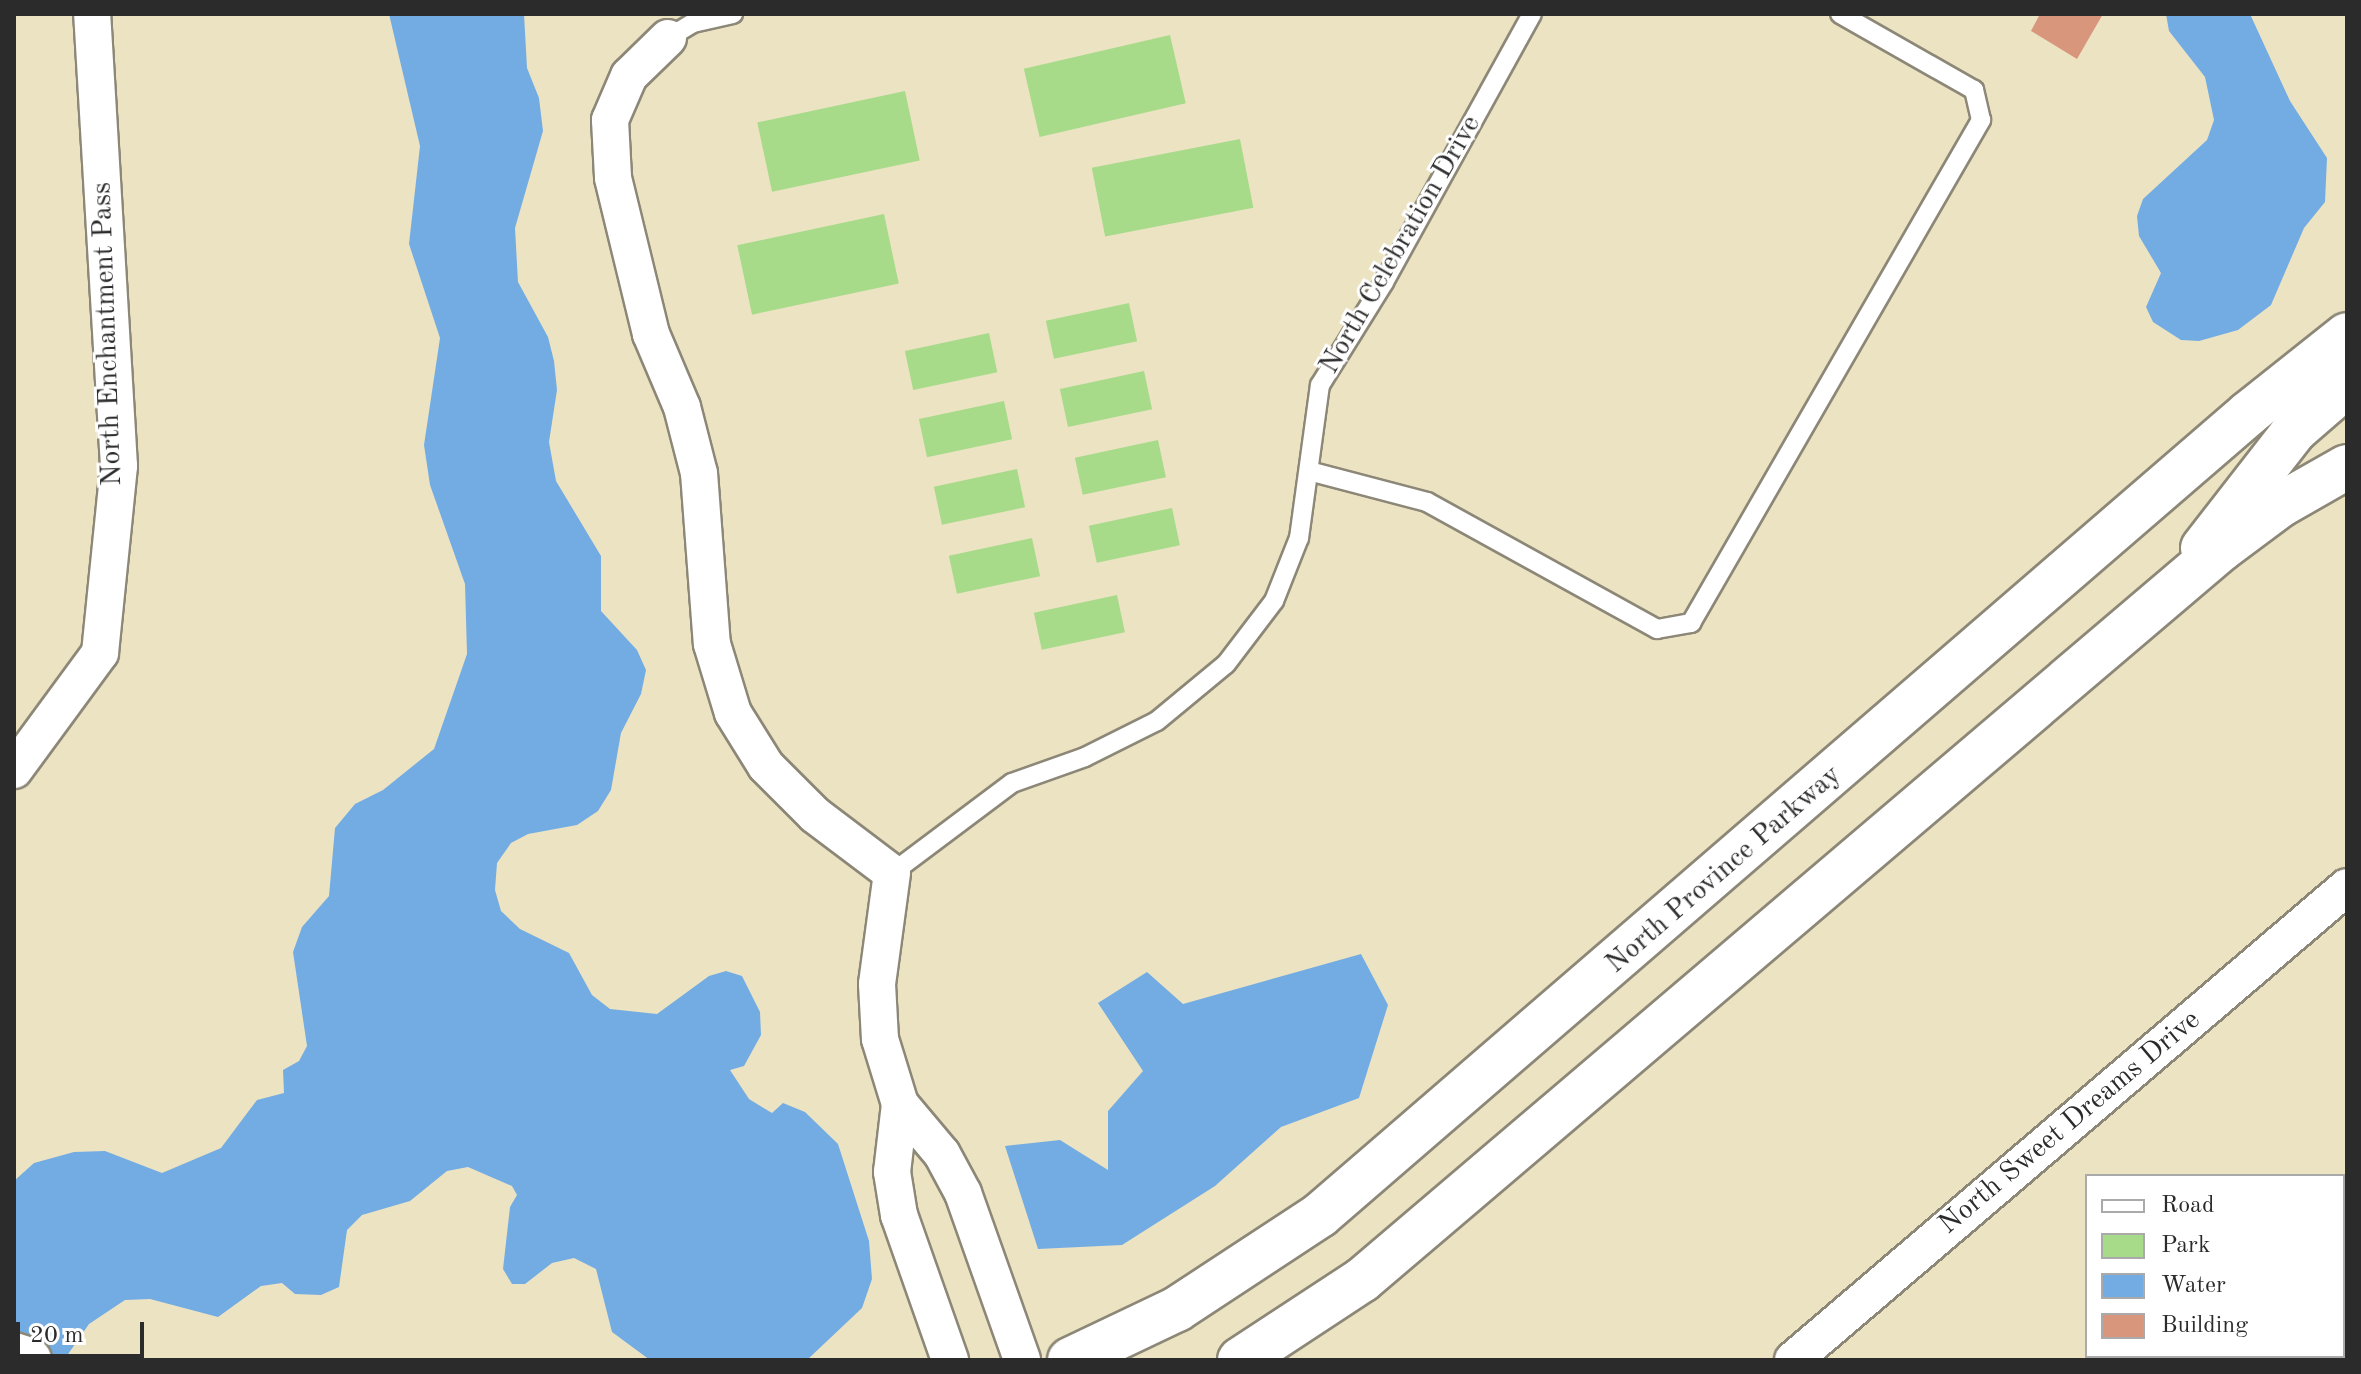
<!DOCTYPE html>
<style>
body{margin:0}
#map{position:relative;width:2361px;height:1374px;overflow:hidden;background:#ece3c3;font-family:"Old Standard TT",serif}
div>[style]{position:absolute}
.green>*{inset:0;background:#a7db8a;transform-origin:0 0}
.water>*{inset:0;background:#73ace3}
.building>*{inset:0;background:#d8977d}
.roads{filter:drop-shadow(2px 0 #8c8777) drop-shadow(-2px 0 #8c8777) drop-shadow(0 2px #8c8777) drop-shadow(0 -2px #8c8777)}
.service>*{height:18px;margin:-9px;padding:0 9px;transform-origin:9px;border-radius:9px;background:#fff}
.minor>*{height:36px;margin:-18px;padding:0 18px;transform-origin:18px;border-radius:18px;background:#fff}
.tertiary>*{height:44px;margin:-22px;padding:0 22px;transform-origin:22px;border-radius:22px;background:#fff}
span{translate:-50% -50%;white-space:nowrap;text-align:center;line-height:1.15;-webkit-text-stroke:6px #fff;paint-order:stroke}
.street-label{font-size:28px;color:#2b2b2b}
.frame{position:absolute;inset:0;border:16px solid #2b2b2b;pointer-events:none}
.legend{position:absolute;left:2085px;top:1174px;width:260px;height:184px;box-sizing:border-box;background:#fff;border:2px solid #aaa;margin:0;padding:10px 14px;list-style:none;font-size:24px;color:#2b2b2b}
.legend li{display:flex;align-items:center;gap:16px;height:40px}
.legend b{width:40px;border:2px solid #aaa}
.scale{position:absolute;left:16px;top:1322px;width:128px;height:36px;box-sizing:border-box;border:4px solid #2b2b2b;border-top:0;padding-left:10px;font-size:24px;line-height:28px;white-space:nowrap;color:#2b2b2b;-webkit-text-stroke:6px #fff;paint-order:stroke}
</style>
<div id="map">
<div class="green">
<div style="left:1170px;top:35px;width:70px;height:150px;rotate:77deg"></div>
<div style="left:905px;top:91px;width:71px;height:151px;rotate:78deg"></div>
<div style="left:1240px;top:139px;width:70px;height:151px;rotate:79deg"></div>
<div style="left:884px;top:214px;width:71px;height:150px;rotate:78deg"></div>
<div style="left:1129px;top:303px;width:39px;height:85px;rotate:78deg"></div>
<div style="left:989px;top:333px;width:40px;height:86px;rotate:78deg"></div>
<div style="left:1144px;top:371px;width:39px;height:86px;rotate:78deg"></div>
<div style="left:1004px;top:401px;width:39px;height:87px;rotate:78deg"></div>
<div style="left:1158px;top:440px;width:38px;height:85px;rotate:78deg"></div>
<div style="left:1017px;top:469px;width:39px;height:85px;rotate:78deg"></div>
<div style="left:1172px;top:508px;width:38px;height:85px;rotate:78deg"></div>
<div style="left:1032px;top:538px;width:39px;height:85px;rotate:78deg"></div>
<div style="left:1117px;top:595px;width:38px;height:85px;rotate:78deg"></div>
</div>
<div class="water">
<div style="clip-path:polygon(389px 14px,524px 14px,527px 68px,539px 98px,543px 131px,515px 228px,518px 282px,548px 337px,554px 361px,557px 390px,549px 442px,556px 481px,601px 556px,601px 611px,637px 650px,646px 670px,641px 694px,621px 733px,611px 790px,598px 811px,577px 825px,528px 834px,511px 843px,497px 863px,495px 890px,501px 911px,520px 929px,569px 953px,592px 995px,610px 1009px,657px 1014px,709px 976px,726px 971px,742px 976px,760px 1012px,761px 1035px,744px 1066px,730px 1070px,749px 1099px,772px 1113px,783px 1103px,805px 1112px,838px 1144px,869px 1241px,872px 1279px,862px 1308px,807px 1360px,650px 1360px,612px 1332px,596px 1269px,574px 1258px,552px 1263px,525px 1284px,512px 1284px,503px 1269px,510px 1207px,517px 1195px,512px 1186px,468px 1167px,447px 1171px,410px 1201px,362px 1215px,347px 1230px,339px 1287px,321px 1295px,295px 1294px,282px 1283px,261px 1286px,218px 1317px,150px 1299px,125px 1300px,89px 1324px,64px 1360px,14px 1360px,14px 1181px,34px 1163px,74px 1152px,105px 1151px,162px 1173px,221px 1148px,257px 1100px,284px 1093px,283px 1070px,299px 1061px,307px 1046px,293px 952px,302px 927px,329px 896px,335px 828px,355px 804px,383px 790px,434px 749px,467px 654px,465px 584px,430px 485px,424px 445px,440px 338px,409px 244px,420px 146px)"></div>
<div style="clip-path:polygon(2166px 14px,2250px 14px,2290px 101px,2327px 158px,2325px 202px,2304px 228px,2271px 305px,2238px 330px,2199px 341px,2181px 340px,2153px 322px,2146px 307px,2161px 273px,2139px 236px,2137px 216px,2143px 199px,2207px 140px,2214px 120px,2205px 77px,2169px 31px)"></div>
<div style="clip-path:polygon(1361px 954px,1388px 1005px,1359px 1098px,1281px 1127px,1215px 1186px,1122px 1245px,1038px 1249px,1005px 1146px,1060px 1140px,1108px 1170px,1108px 1111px,1143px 1071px,1098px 1003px,1147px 972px,1183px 1004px)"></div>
<div style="clip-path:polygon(2347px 1271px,2347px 1360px,2243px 1360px,2343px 1356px)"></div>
</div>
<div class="building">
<div style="clip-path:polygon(2040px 14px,2103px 14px,2077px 59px,2031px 31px)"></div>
</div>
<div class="roads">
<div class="service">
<div style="left:668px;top:38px;width:29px;rotate:-31deg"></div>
<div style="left:693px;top:23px;width:41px;rotate:-12.7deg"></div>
<div style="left:1309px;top:471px;width:122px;rotate:14.7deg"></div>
<div style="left:1427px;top:502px;width:263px;rotate:28.9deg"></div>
<div style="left:1657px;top:629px;width:35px;rotate:-10deg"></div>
<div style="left:1691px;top:623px;width:581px;rotate:-60.03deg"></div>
<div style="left:1981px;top:120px;width:31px;rotate:-103deg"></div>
<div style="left:1974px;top:90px;width:154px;rotate:-150.4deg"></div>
<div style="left:892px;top:873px;width:150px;rotate:-36.9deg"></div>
<div style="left:1012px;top:783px;width:77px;rotate:-19.6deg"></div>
<div style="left:1085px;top:757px;width:80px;rotate:-26.6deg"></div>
<div style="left:1157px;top:721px;width:89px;rotate:-39.6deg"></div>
<div style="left:1226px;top:664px;width:79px;rotate:-52.7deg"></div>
<div style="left:1274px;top:601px;width:68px;rotate:-68.4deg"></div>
<div style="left:1299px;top:538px;width:154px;rotate:-82.2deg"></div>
<div style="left:1320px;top:385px;width:121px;rotate:-58.1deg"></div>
<div style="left:1384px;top:282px;width:306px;rotate:-61.1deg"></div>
</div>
<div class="minor">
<div style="left:668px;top:38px;width:54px;rotate:135.7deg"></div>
<div style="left:629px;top:76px;width:48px;rotate:113.4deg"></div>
<div style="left:610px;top:120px;width:58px;rotate:87deg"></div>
<div style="left:613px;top:178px;width:161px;rotate:76.3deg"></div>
<div style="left:651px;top:334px;width:79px;rotate:67deg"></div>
<div style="left:682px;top:407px;width:68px;rotate:75.6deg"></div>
<div style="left:699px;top:473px;width:171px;rotate:85.7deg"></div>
<div style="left:712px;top:644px;width:72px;rotate:73.1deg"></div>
<div style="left:733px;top:713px;width:62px;rotate:58.1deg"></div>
<div style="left:766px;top:766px;width:69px;rotate:45deg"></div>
<div style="left:815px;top:815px;width:96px;rotate:37deg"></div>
<div style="left:892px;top:873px;width:112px;rotate:97.7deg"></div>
<div style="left:877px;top:984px;width:55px;rotate:86.9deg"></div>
<div style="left:880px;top:1039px;width:68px;rotate:72.9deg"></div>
<div style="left:900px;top:1104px;width:68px;rotate:96.7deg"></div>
<div style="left:892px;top:1172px;width:44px;rotate:80.8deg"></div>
<div style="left:899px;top:1215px;width:154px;rotate:70.6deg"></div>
<div style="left:14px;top:770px;width:145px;rotate:-53.7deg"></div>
<div style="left:100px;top:653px;width:188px;rotate:-84.2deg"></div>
<div style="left:119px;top:466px;width:453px;rotate:-93.4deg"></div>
<div style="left:900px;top:1104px;width:65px;rotate:50deg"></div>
<div style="left:942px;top:1154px;width:44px;rotate:61.7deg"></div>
<div style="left:963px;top:1193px;width:177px;rotate:70.5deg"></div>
<div style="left:1793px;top:1360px;width:728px;rotate:-40.49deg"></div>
</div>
<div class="tertiary">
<div style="left:2203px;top:548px;width:150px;rotate:-52.1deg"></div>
<div style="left:2295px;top:430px;width:69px;rotate:-40.9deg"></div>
<div style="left:14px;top:1355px;width:16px;rotate:18deg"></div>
<div style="left:1070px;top:1360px;width:119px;rotate:-25.5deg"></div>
<div style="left:1177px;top:1309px;width:171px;rotate:-33.3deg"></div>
<div style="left:1320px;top:1215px;width:1227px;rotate:-40.8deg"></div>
<div style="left:2249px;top:413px;width:125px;rotate:-38.5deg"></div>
<div style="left:1240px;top:1360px;width:146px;rotate:-33.3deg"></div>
<div style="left:1362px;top:1280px;width:1128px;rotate:-40.4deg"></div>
<div style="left:2221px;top:549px;width:74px;rotate:-36.7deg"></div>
<div style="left:2280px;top:505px;width:77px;rotate:-29.6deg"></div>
</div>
</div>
<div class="street-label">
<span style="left:1401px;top:245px;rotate:-60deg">North Celebration Drive</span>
<span style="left:108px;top:334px;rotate:-92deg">North Enchantment Pass</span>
<span style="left:1724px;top:870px;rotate:-41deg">North Province Parkway</span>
<span style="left:2070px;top:1123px;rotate:-40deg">North Sweet Dreams Drive</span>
</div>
<div class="frame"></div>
<ul class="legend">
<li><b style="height:10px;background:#fff"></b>Road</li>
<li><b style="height:22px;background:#a7db8a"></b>Park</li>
<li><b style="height:22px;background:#73ace3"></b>Water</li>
<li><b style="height:22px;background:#d8977d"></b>Building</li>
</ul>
<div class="scale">20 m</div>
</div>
